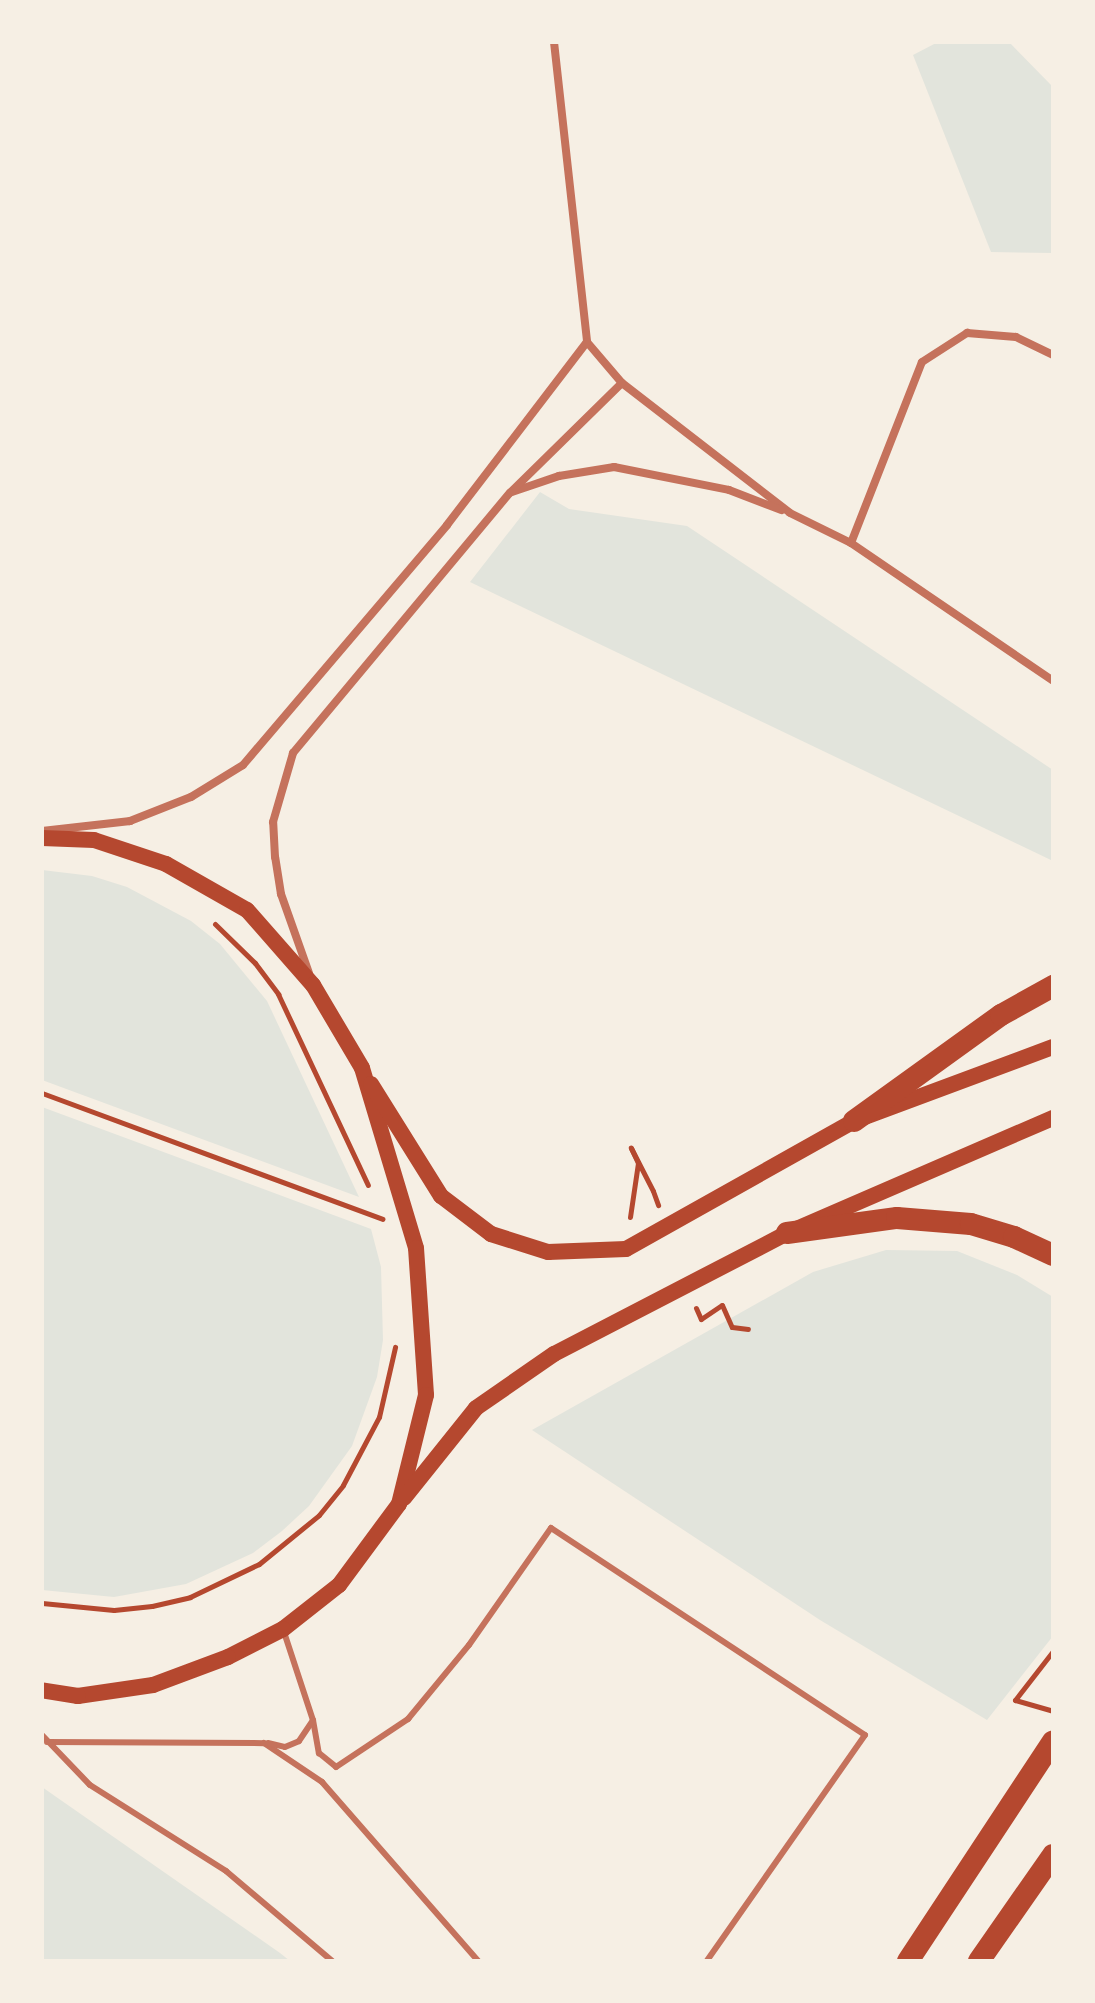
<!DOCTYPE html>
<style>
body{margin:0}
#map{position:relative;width:1095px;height:2003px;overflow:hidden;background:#f6efe4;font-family:"PT Serif",serif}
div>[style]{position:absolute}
.green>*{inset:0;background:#e2e4dc}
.path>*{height:5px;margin:-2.5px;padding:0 2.5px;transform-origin:2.5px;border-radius:2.5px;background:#b5482f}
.service>*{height:6px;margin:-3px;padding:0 3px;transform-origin:3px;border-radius:3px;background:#c5725c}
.minor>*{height:8px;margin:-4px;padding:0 4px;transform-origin:4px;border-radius:4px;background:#c5725c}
.secondary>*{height:16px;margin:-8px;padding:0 8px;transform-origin:8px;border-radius:8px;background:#b5482f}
.trunk>*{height:22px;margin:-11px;padding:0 11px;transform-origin:11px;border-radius:11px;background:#b5482f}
span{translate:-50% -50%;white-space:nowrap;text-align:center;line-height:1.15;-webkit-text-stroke:8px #f6efe4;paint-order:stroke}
.frame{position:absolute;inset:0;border:44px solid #f6efe4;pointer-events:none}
</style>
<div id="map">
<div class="green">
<div style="clip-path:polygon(938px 42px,1009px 42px,1053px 87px,1053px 253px,991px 252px,913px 55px)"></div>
<div style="clip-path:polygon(540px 492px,569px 509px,687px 526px,1053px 770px,1053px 861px,470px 582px)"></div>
<div style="clip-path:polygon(42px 870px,92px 876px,127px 887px,191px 921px,220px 944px,267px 1001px,359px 1197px,42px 1080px)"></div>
<div style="clip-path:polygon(42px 1107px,371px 1229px,381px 1267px,383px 1340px,377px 1377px,352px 1446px,309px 1506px,282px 1531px,253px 1553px,186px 1584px,114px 1597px,42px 1590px)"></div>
<div style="clip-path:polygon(886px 1250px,957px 1251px,1017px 1275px,1053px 1297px,1053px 1636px,987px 1720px,820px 1620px,532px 1430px,813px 1272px)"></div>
<div style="clip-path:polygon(42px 1787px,280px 1953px,290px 1961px,42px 1961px)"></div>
</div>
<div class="path">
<div style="left:215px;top:924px;width:56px;rotate:44.3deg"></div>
<div style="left:255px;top:963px;width:39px;rotate:53deg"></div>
<div style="left:278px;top:994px;width:211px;rotate:64.8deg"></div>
<div style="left:42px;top:1093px;width:363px;rotate:20.3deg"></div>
<div style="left:630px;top:1217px;width:55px;rotate:-81.6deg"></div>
<div style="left:638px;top:1163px;width:17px;rotate:-115deg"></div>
<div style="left:631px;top:1148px;width:48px;rotate:62.9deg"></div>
<div style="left:653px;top:1191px;width:15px;rotate:70deg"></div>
<div style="left:696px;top:1308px;width:12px;rotate:66deg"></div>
<div style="left:701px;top:1319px;width:25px;rotate:-34deg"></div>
<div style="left:722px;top:1305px;width:24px;rotate:66deg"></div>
<div style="left:732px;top:1327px;width:16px;rotate:7deg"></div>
<div style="left:42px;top:1603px;width:72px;rotate:5.6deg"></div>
<div style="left:114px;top:1610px;width:38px;rotate:-6deg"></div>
<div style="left:152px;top:1606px;width:39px;rotate:-13deg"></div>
<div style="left:190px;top:1597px;width:76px;rotate:-25.6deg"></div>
<div style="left:259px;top:1564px;width:77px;rotate:-39.2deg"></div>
<div style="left:319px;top:1515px;width:38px;rotate:-51deg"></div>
<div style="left:343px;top:1485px;width:77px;rotate:-62.1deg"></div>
<div style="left:379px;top:1417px;width:72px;rotate:-77.1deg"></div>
<div style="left:1053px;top:1651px;width:62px;rotate:127.8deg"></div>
<div style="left:1015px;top:1700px;width:40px;rotate:16deg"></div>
</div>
<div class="service">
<div style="left:283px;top:1629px;width:96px;rotate:71.8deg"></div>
<div style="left:313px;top:1720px;width:34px;rotate:80deg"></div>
<div style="left:319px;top:1753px;width:22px;rotate:39deg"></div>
<div style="left:336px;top:1767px;width:87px;rotate:-33.7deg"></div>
<div style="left:408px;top:1719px;width:96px;rotate:-50.5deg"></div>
<div style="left:469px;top:1645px;width:143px;rotate:-55deg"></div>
<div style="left:551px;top:1528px;width:376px;rotate:33.4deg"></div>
<div style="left:865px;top:1735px;width:276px;rotate:125deg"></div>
<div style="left:42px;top:1735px;width:69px;rotate:46.2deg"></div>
<div style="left:90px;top:1785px;width:161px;rotate:32.3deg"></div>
<div style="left:226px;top:1871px;width:139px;rotate:40.3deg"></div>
<div style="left:47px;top:1742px;width:217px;rotate:0.3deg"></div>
<div style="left:264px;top:1743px;width:70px;rotate:33.9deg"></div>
<div style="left:322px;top:1782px;width:237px;rotate:48.9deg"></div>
<div style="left:268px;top:1743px;width:17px;rotate:13deg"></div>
<div style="left:285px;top:1747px;width:15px;rotate:-23deg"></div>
<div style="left:299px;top:1741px;width:25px;rotate:-56deg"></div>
</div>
<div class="minor">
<div style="left:554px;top:42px;width:302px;rotate:83.7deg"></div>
<div style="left:587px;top:342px;width:54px;rotate:49.5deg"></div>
<div style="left:622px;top:383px;width:212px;rotate:37.7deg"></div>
<div style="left:790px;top:513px;width:68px;rotate:26.2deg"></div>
<div style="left:851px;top:543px;width:245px;rotate:34.3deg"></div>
<div style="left:512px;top:492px;width:50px;rotate:-18.8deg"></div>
<div style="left:559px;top:476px;width:56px;rotate:-9.3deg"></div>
<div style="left:614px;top:467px;width:117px;rotate:11.3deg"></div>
<div style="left:729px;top:490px;width:56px;rotate:21deg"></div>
<div style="left:851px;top:543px;width:194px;rotate:-68.6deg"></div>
<div style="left:922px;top:362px;width:54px;rotate:-32.8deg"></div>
<div style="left:967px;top:333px;width:49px;rotate:4.7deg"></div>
<div style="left:1016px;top:337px;width:41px;rotate:25.9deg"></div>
<div style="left:42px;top:831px;width:89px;rotate:-6.5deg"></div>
<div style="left:130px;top:821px;width:66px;rotate:-21.5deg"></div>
<div style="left:191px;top:797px;width:61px;rotate:-31.6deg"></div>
<div style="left:243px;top:765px;width:315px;rotate:-49.6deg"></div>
<div style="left:447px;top:525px;width:230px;rotate:-52.6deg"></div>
<div style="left:309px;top:973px;width:84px;rotate:-109.5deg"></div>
<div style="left:281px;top:894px;width:37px;rotate:-99deg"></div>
<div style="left:275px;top:857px;width:35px;rotate:-93deg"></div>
<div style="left:273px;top:822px;width:72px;rotate:-73.8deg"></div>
<div style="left:293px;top:753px;width:339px;rotate:-50.2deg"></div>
<div style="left:510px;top:493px;width:157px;rotate:-44.5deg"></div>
</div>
<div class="secondary">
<div style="left:42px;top:838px;width:52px;rotate:2.2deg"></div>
<div style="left:94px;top:840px;width:76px;rotate:18.4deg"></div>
<div style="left:166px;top:864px;width:93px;rotate:29.6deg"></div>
<div style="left:247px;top:910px;width:100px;rotate:48.7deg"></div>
<div style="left:313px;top:985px;width:96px;rotate:59.4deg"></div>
<div style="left:362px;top:1068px;width:188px;rotate:73.3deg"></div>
<div style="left:416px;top:1248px;width:147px;rotate:86.1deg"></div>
<div style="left:426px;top:1395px;width:112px;rotate:103.9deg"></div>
<div style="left:399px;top:1504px;width:101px;rotate:126.5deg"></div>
<div style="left:339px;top:1585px;width:71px;rotate:141.8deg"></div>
<div style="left:283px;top:1629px;width:62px;rotate:153deg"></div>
<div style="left:228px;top:1657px;width:80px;rotate:159.5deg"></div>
<div style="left:153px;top:1685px;width:76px;rotate:171.7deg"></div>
<div style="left:78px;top:1696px;width:36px;rotate:-171deg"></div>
<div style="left:371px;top:1084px;width:132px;rotate:58deg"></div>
<div style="left:441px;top:1196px;width:63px;rotate:37.2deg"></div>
<div style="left:491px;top:1234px;width:60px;rotate:17.5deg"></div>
<div style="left:548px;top:1252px;width:78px;rotate:-2.2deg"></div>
<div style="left:626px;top:1249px;width:261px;rotate:-29.3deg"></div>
<div style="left:854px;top:1121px;width:212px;rotate:-20.4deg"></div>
<div style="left:404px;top:1498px;width:115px;rotate:-51.3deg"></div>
<div style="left:476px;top:1408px;width:95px;rotate:-34.7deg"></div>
<div style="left:554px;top:1354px;width:263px;rotate:-27.4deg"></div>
<div style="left:787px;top:1233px;width:290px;rotate:-23.4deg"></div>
</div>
<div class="trunk">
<div style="left:854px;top:1121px;width:181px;rotate:-35.8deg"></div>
<div style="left:1001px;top:1015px;width:60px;rotate:-29.1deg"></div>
<div style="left:787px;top:1233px;width:111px;rotate:-7.8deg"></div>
<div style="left:897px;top:1218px;width:74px;rotate:4.6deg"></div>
<div style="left:971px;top:1224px;width:45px;rotate:16.8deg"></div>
<div style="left:1014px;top:1237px;width:43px;rotate:24.8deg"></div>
<div style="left:908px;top:1961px;width:263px;rotate:-56.6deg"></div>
<div style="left:979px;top:1961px;width:129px;rotate:-55.1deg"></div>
</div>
<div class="frame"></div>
</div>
